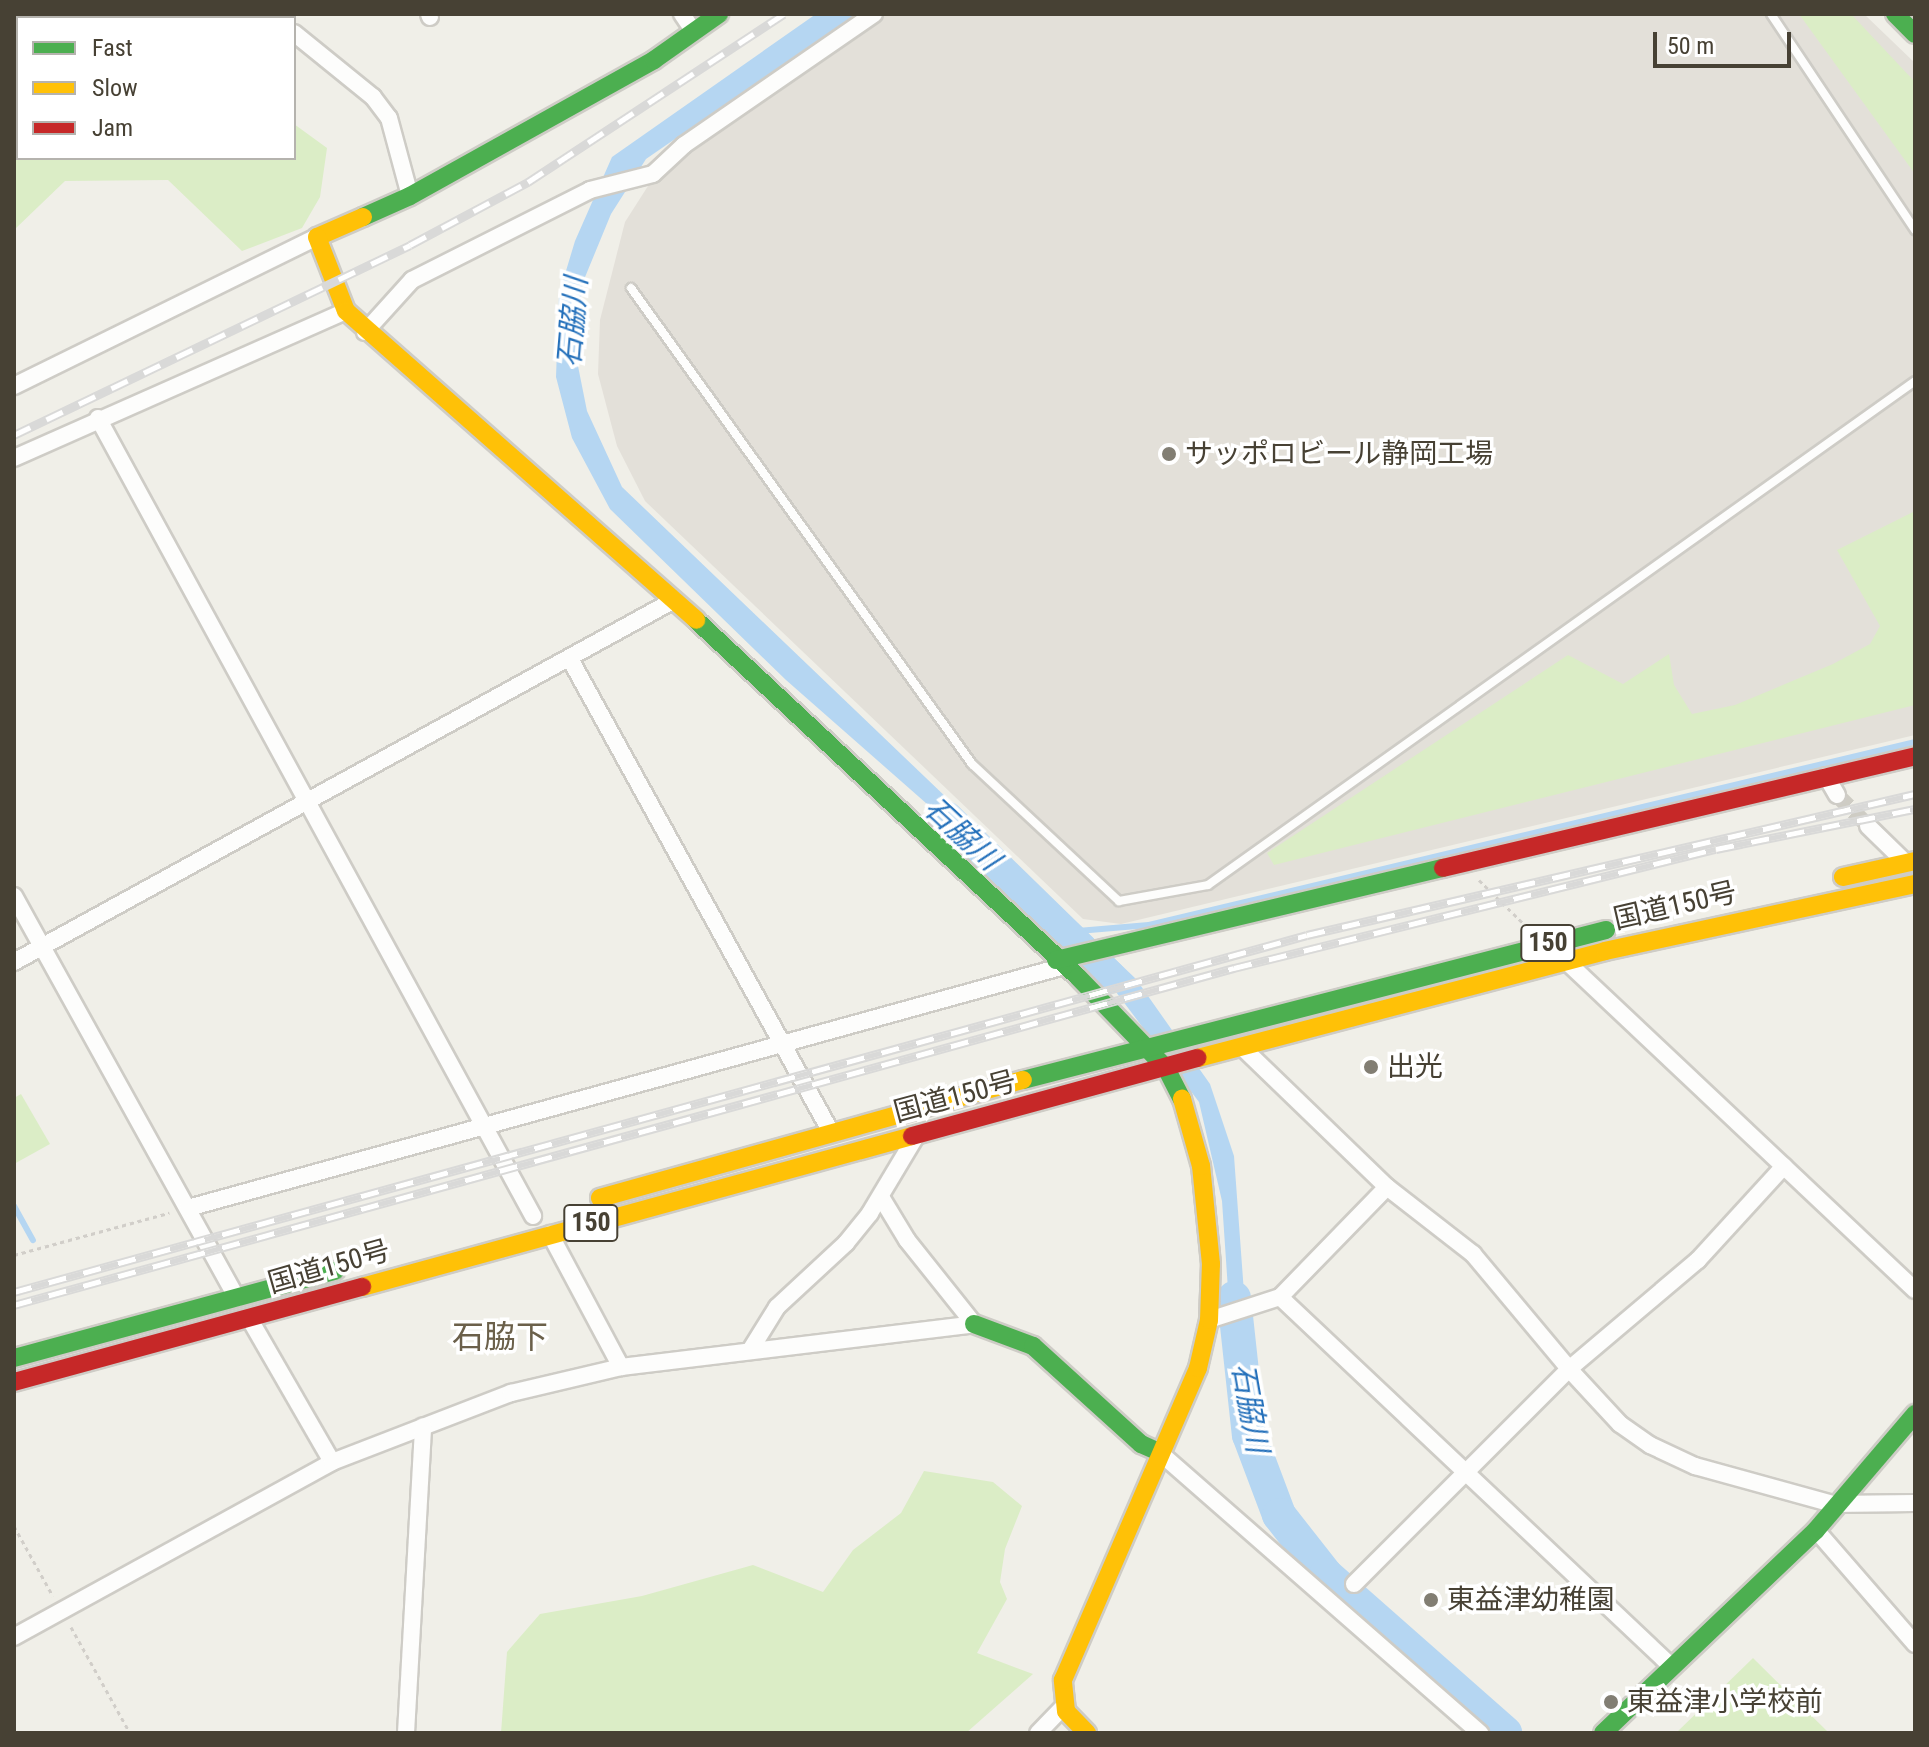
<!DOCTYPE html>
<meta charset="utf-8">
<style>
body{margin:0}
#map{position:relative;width:1929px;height:1747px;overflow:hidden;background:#f0efe8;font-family:"Roboto Condensed","Noto Sans JP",sans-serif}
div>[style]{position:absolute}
.industrial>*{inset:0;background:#e3e0d9}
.green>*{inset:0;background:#dbedc6}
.water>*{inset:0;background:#b5d6f2}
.stream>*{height:6px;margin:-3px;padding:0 3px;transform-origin:3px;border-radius:3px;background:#b5d6f2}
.river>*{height:34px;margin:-17px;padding:0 17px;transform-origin:17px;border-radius:17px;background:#b5d6f2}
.street-tunnel>*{height:16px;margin-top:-8px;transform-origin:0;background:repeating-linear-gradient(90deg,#ceccc4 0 16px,transparent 0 24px)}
.path>*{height:3px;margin-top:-1.5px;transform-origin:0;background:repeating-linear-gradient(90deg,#d1cec9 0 4px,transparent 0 8px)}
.roads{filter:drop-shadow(2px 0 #ceccc6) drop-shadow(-2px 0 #ceccc6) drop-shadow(0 2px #ceccc6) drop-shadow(0 -2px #ceccc6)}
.lane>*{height:8px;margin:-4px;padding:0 4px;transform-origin:4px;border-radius:4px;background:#fdfdfc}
.street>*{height:16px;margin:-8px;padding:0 8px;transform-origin:8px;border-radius:8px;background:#fdfdfc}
.fast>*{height:18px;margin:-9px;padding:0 9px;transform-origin:9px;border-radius:9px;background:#4caf50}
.slow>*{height:18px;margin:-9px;padding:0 9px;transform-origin:9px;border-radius:9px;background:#ffc107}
.jam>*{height:18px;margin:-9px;padding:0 9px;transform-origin:9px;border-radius:9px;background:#c62828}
.rail>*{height:9px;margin-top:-4.5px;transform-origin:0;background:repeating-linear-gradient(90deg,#fff 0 18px,#d9d9d8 0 36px);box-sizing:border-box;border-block:2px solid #d9d9d8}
.dots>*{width:22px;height:22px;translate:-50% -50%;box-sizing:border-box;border:4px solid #fff;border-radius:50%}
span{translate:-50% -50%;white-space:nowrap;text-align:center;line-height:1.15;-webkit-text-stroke:7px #fff;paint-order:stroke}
.shield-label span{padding:2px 6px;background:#fff;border:2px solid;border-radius:6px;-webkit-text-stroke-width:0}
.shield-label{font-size:26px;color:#474134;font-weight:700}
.poi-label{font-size:28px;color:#474134}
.left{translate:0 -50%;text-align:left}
.street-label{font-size:28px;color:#474134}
.water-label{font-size:30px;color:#2571bb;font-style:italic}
.quarter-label{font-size:32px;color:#6b604a}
.frame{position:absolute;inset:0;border:16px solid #474134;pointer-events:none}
.legend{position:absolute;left:16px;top:16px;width:280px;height:144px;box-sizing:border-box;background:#fff;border:2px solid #b5b3ae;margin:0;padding:10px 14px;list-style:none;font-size:24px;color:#474134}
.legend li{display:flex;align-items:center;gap:16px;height:40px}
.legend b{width:40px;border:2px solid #b5b3ae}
.scale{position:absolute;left:1653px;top:32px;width:138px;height:36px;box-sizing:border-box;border:4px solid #474134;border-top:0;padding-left:10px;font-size:24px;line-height:28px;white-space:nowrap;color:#474134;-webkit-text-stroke:6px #fff;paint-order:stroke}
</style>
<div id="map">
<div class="industrial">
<div style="clip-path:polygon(885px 14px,1864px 14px,1915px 63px,1915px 735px,1121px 924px,1083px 919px,645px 501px,617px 446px,598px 374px,600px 320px,625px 222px,648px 186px,689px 149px)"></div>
</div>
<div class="green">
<div style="clip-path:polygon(14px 14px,82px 18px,18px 18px,18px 158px,294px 158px,294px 124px,327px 148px,320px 197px,302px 228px,242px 251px,168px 180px,65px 181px,14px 230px)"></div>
<div style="clip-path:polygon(1799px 14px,1851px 14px,1915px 82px,1915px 174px)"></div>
<div style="clip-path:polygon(1915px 511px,1915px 705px,1274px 865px,1267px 853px,1568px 655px,1623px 684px,1669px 654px,1674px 685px,1692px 714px,1735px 705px,1833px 664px,1870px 644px,1880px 626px,1837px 550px)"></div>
<div style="clip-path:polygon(21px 1094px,50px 1144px,14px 1164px,14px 1098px)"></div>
<div style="clip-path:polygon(924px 1471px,993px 1482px,1022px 1506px,1005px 1549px,1000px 1582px,1007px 1599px,977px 1653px,1033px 1674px,966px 1733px,501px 1733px,507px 1652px,540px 1614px,642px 1596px,753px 1565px,823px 1592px,853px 1550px,901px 1513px)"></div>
<div style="clip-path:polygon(1753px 1658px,1829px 1733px,1676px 1733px)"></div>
</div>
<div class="water">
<div style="clip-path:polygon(816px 14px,856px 14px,646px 159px,611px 214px,583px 282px,575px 351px,587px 411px,622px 487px,1136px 979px,1210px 1084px,1234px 1156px,1247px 1334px,1232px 1349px,1222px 1201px,1199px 1102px,1067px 927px,786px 680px,610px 509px,572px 438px,556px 377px,559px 294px,575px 241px,612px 157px)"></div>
</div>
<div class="stream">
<div style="left:1066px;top:932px;width:83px;rotate:-4.8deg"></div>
<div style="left:1149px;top:925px;width:788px;rotate:-13.44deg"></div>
<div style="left:14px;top:1206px;width:39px;rotate:61deg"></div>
</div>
<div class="river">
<div style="left:946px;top:818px;width:228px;rotate:44.3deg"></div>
<div style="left:1234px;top:1298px;width:138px;rotate:83.8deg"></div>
<div style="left:1249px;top:1435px;width:85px;rotate:69.4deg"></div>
<div style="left:1279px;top:1515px;width:76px;rotate:51.9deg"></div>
<div style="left:1326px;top:1575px;width:239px;rotate:41.4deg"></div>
</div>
<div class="street-tunnel">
<div style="left:1837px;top:795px;width:44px;rotate:45deg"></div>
</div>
<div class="path">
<div style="left:1479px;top:880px;width:64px;rotate:44.4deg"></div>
<div style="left:14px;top:1255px;width:161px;rotate:-15.2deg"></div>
<div style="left:14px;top:1526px;width:80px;rotate:60.9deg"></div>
<div style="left:71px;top:1627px;width:121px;rotate:60.9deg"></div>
</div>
<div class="roads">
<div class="lane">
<div style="left:1771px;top:14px;width:260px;rotate:56.3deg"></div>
<div style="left:631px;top:288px;width:586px;rotate:54.38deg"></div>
<div style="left:972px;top:764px;width:201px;rotate:43deg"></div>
<div style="left:1119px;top:901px;width:90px;rotate:-10.2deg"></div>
<div style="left:1208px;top:885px;width:868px;rotate:-35.48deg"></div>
</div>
<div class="street">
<div style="left:260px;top:14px;width:8px;rotate:30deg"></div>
<div style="left:429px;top:14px;width:3px;rotate:72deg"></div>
<div style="left:682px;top:14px;width:22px;rotate:56deg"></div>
<div style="left:294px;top:33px;width:102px;rotate:39deg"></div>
<div style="left:373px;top:97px;width:26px;rotate:53deg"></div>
<div style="left:389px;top:118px;width:81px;rotate:74.9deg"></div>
<div style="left:365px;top:332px;width:70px;rotate:-47.9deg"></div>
<div style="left:412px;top:280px;width:199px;rotate:-26.8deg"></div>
<div style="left:590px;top:190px;width:65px;rotate:-14.3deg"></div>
<div style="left:653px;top:174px;width:42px;rotate:-43.1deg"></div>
<div style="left:684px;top:145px;width:231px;rotate:-34.6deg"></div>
<div style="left:14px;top:386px;width:338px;rotate:-26.2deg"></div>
<div style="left:98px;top:418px;width:909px;rotate:61.4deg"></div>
<div style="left:14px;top:458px;width:363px;rotate:-23.9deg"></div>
<div style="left:570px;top:659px;width:542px;rotate:61.12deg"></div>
<div style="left:1826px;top:776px;width:22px;rotate:60deg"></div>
<div style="left:1868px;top:826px;width:53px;rotate:44.2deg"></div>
<div style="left:14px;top:896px;width:460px;rotate:61deg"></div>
<div style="left:14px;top:962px;width:753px;rotate:-28.74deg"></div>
<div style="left:1567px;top:962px;width:478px;rotate:43.3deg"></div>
<div style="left:1243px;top:1048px;width:200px;rotate:44deg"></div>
<div style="left:1387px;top:1187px;width:109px;rotate:37.9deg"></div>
<div style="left:1473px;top:1254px;width:150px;rotate:50.1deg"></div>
<div style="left:1569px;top:1369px;width:75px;rotate:47.2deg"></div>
<div style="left:1620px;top:1424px;width:37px;rotate:35deg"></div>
<div style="left:1650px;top:1445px;width:50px;rotate:25deg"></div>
<div style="left:1695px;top:1466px;width:143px;rotate:15.4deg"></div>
<div style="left:1833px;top:1504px;width:82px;rotate:-0.7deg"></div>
<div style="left:881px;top:1197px;width:50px;rotate:58.8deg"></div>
<div style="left:907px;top:1240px;width:107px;rotate:51.4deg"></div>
<div style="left:188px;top:1208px;width:909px;rotate:-15.44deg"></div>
<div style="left:550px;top:1234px;width:151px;rotate:61.9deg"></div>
<div style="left:1280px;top:1297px;width:536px;rotate:43.34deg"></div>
<div style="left:249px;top:1318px;width:166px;rotate:60deg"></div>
<div style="left:1209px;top:1320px;width:75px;rotate:-17.9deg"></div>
<div style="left:1280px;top:1297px;width:153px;rotate:-45.8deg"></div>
<div style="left:751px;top:1349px;width:49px;rotate:-58.2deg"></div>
<div style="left:777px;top:1307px;width:94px;rotate:-42.8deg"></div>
<div style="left:846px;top:1243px;width:38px;rotate:-51deg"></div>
<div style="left:870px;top:1213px;width:90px;rotate:-59.1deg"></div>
<div style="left:1159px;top:1452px;width:427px;rotate:41.2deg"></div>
<div style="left:1816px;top:1530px;width:151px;rotate:49deg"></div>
<div style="left:1354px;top:1584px;width:304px;rotate:-45deg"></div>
<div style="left:1569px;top:1369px;width:169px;rotate:-40.2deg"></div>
<div style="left:1698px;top:1260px;width:127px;rotate:-47.5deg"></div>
<div style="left:14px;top:1637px;width:363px;rotate:-28.8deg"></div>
<div style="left:332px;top:1462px;width:192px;rotate:-21.1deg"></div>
<div style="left:511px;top:1393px;width:113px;rotate:-13.3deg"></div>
<div style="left:621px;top:1367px;width:356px;rotate:-6.9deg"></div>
<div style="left:406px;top:1733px;width:307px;rotate:-86.8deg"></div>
<div style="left:1038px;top:1733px;width:39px;rotate:-46deg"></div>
</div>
<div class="fast">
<div style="left:1895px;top:14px;width:28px;rotate:45deg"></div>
<div style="left:363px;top:217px;width:51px;rotate:-24.1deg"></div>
<div style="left:410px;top:196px;width:279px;rotate:-29.1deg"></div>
<div style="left:654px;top:60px;width:80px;rotate:-35.3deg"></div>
<div style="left:696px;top:620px;width:523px;rotate:43.06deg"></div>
<div style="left:1078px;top:977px;width:127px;rotate:46deg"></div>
<div style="left:1166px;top:1068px;width:35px;rotate:63deg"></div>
<div style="left:1056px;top:960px;width:398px;rotate:-13.4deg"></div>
<div style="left:1023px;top:1080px;width:602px;rotate:-14.43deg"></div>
<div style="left:974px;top:1324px;width:63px;rotate:20.4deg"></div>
<div style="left:1033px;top:1346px;width:146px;rotate:42.2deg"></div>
<div style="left:1141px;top:1444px;width:20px;rotate:24deg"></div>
<div style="left:14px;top:1358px;width:333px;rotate:-15.2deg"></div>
<div style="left:1603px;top:1733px;width:294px;rotate:-43.6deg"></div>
<div style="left:1816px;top:1530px;width:153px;rotate:-49.5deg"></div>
</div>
<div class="slow">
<div style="left:363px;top:217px;width:50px;rotate:156.5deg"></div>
<div style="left:317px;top:237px;width:79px;rotate:68.6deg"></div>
<div style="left:346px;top:311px;width:467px;rotate:41.4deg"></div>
<div style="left:1843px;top:877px;width:74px;rotate:-12.5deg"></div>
<div style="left:1198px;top:1058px;width:421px;rotate:-14.7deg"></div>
<div style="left:1605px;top:951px;width:317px;rotate:-12.2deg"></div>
<div style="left:600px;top:1198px;width:439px;rotate:-15.6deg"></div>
<div style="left:362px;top:1287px;width:570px;rotate:-15.35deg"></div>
<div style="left:1087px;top:1733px;width:30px;rotate:-134deg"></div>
<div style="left:1066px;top:1711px;width:31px;rotate:-96deg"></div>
<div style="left:1063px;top:1680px;width:340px;rotate:-66.6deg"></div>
<div style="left:1198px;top:1368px;width:49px;rotate:-77.1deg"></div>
<div style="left:1209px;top:1320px;width:56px;rotate:-88deg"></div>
<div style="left:1211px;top:1264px;width:99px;rotate:-95.8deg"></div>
<div style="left:1201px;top:1166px;width:70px;rotate:-105.8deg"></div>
</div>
<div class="jam">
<div style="left:1443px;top:868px;width:485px;rotate:-13.3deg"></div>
<div style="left:912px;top:1136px;width:296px;rotate:-15.3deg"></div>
<div style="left:14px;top:1382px;width:361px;rotate:-15.3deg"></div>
</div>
</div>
<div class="rail">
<div style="left:14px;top:435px;width:439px;rotate:-25.6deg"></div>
<div style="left:410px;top:245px;width:134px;rotate:-28.1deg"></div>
<div style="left:528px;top:182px;width:306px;rotate:-33.3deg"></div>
<div style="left:14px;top:1292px;width:1341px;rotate:-15.43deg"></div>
<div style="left:1307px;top:935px;width:624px;rotate:-13.06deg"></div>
<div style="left:14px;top:1305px;width:1266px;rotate:-15.44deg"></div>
<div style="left:1234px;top:968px;width:496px;rotate:-13.9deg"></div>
<div style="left:1716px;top:849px;width:203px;rotate:-11.4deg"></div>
</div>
<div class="dots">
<div style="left:1169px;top:454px;background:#827e73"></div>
<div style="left:1371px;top:1067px;background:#827e73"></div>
<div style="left:1431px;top:1600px;background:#827e73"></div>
<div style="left:1611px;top:1702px;background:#827e73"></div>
</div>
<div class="shield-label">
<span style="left:1548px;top:943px">150</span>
<span style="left:591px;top:1223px">150</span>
</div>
<div class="poi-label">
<span class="left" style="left:1185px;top:454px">サッポロビール静岡工場</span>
<span class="left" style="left:1387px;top:1067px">出光</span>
<span class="left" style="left:1447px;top:1600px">東益津幼稚園</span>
<span class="left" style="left:1627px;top:1702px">東益津小学校前</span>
</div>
<div class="street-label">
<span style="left:1675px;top:906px;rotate:-13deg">国道150号</span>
<span style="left:955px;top:1097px;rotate:-15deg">国道150号</span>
<span style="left:329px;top:1267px;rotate:-16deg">国道150号</span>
</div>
<div class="water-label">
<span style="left:573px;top:322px;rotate:-85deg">石脇川</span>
<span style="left:962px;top:834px;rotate:43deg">石脇川</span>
<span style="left:1250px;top:1408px;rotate:80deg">石脇川</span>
</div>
<div class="quarter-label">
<span style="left:500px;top:1337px">石脇下</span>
</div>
<div class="frame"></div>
<ul class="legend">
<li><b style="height:10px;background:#4caf50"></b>Fast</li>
<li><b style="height:10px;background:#ffc107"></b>Slow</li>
<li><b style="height:10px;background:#c62828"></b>Jam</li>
</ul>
<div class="scale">50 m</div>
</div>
